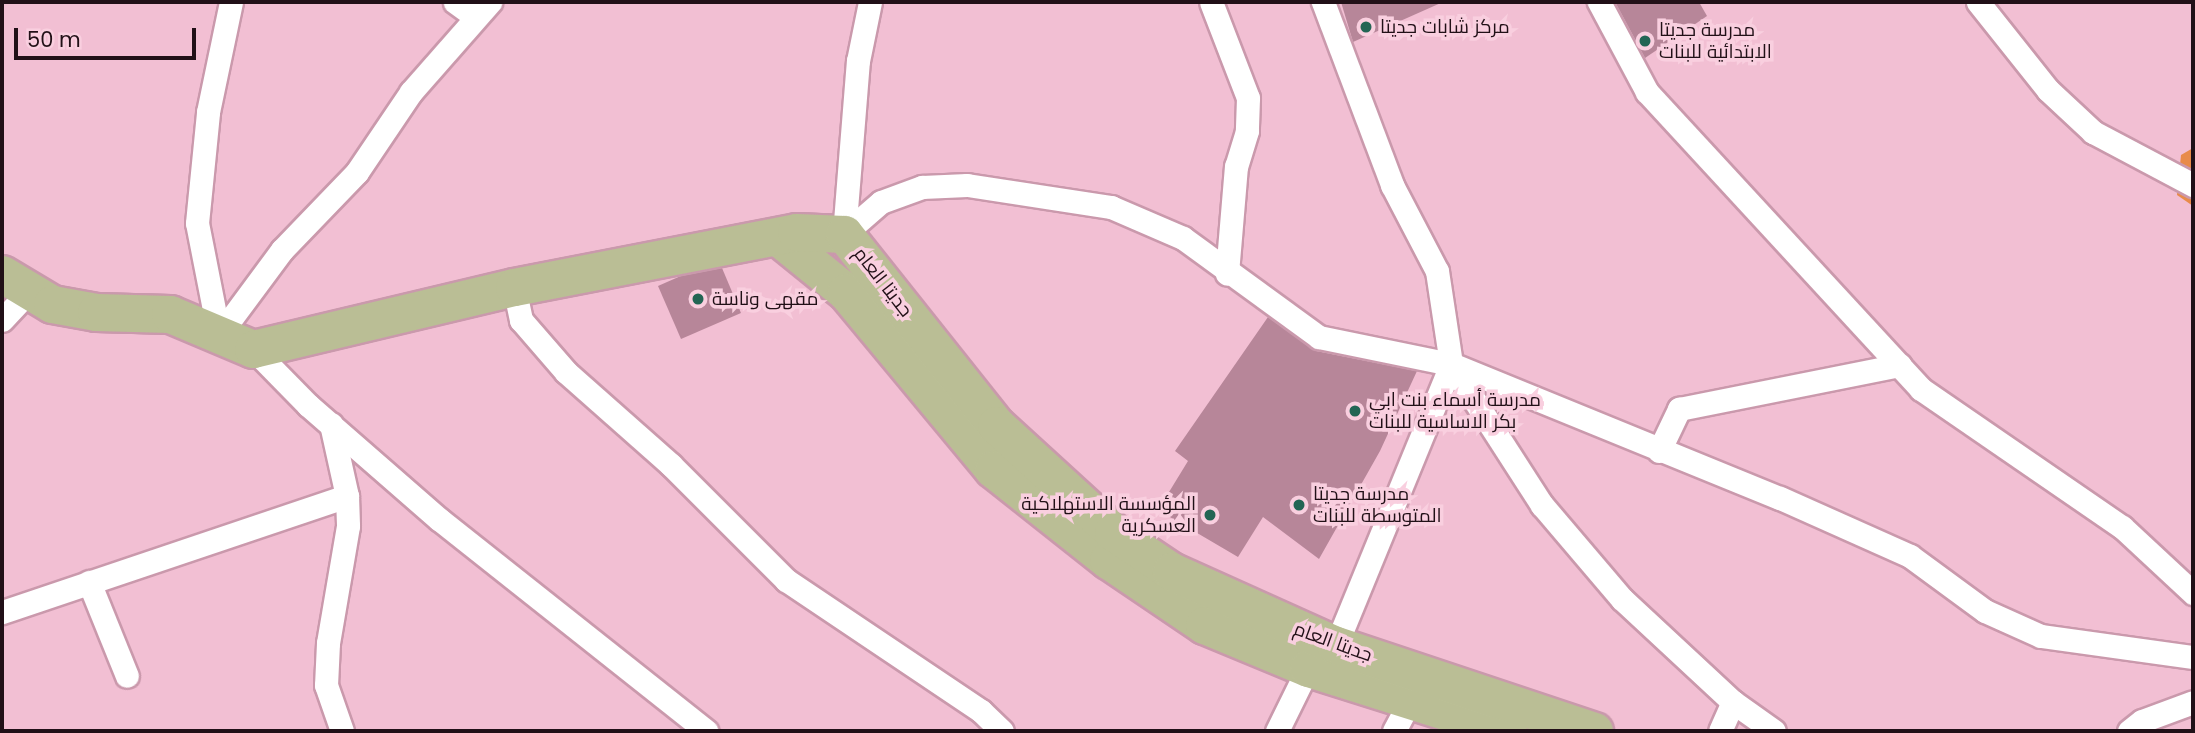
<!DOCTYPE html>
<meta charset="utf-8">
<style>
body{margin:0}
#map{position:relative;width:2195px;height:733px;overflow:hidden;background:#f2bfd3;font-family:Poppins,Cairo,sans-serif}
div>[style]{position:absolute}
.green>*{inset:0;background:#e88b4a}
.building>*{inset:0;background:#b78699}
.roads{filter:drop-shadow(2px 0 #ca99ac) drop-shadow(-2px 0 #ca99ac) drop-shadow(0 2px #ca99ac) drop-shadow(0 -2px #ca99ac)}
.minor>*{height:23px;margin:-11.5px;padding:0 11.5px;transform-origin:11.5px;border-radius:11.5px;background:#fff}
.primary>*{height:37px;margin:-18.5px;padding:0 18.5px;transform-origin:18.5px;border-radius:18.5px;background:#babe95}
.dots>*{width:19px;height:19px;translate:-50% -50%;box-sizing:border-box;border:4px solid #f9cfdf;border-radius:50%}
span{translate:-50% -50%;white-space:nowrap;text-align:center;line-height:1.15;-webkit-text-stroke:7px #f9cfdf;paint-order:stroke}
.poi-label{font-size:19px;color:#211017}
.left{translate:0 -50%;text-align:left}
.right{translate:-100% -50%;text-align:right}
.street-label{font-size:19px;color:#211017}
.frame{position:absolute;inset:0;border:4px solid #211017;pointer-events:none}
.scale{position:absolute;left:14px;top:28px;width:182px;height:32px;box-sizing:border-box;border:4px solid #211017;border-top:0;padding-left:9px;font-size:21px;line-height:24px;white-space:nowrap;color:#211017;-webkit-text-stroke:5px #f9cfdf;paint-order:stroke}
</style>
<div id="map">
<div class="green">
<div style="clip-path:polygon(2193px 148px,2193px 206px,2177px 195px,2181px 155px)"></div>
</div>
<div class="building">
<div style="clip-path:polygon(1341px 2px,1443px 2px,1353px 42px)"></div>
<div style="clip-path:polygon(1615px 2px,1699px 2px,1707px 16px,1645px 58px)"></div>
<div style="clip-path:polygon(722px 268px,741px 313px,681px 339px,658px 286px,683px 275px)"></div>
<div style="clip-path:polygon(1268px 317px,1316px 351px,1417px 371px,1380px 451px,1319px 559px,1263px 517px,1238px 557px,1158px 510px,1188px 461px,1175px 451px)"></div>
</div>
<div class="roads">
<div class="minor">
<div style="left:455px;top:2px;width:24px;rotate:36deg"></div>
<div style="left:1211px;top:2px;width:103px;rotate:68.9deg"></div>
<div style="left:1248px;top:98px;width:33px;rotate:92deg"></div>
<div style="left:1247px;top:131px;width:37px;rotate:107deg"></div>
<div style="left:1236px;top:166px;width:108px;rotate:94.8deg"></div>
<div style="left:1323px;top:2px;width:196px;rotate:69.3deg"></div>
<div style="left:1392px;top:185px;width:97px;rotate:62.4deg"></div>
<div style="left:1437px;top:271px;width:94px;rotate:81.4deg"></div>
<div style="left:1451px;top:364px;width:168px;rotate:57.2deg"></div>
<div style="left:1542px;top:505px;width:123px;rotate:49.6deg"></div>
<div style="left:1622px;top:599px;width:151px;rotate:42.9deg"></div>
<div style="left:1733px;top:702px;width:50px;rotate:35.3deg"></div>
<div style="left:1599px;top:2px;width:102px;rotate:61.9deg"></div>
<div style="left:1647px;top:92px;width:404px;rotate:47.3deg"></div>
<div style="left:1921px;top:389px;width:244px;rotate:34.5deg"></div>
<div style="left:2122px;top:527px;width:97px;rotate:42.9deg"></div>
<div style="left:1978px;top:2px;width:112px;rotate:51.5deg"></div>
<div style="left:2048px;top:90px;width:62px;rotate:43deg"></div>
<div style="left:2093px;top:132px;width:113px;rotate:27.9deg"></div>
<div style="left:844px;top:234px;width:49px;rotate:-40.9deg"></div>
<div style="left:881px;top:202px;width:44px;rotate:-20.1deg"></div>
<div style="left:922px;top:187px;width:45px;rotate:-2.5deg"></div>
<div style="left:967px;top:185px;width:146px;rotate:8.7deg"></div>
<div style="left:1111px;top:207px;width:78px;rotate:23.3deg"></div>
<div style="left:1183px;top:238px;width:168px;rotate:36.1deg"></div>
<div style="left:1319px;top:337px;width:135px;rotate:11.6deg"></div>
<div style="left:1451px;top:364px;width:355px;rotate:22.2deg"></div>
<div style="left:1780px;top:498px;width:142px;rotate:24deg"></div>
<div style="left:1910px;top:556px;width:93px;rotate:36.3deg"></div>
<div style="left:1985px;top:611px;width:61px;rotate:24.1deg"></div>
<div style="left:2041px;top:636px;width:153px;rotate:7.9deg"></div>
<div style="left:844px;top:234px;width:174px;rotate:-85.4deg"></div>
<div style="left:858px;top:61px;width:60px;rotate:-78.5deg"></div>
<div style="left:514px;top:287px;width:34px;rotate:78deg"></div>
<div style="left:521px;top:320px;width:69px;rotate:49.1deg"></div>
<div style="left:566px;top:372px;width:140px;rotate:41.5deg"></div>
<div style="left:671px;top:465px;width:163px;rotate:45deg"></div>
<div style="left:786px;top:580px;width:235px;rotate:33.9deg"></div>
<div style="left:981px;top:711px;width:29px;rotate:44deg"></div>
<div style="left:2px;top:320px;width:37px;rotate:-47deg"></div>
<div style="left:219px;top:335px;width:106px;rotate:-53.5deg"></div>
<div style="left:282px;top:250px;width:108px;rotate:-46.1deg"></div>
<div style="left:357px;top:172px;width:97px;rotate:-56deg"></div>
<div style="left:411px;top:92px;width:120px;rotate:-48.7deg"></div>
<div style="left:219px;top:335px;width:114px;rotate:-101.1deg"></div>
<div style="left:197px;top:223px;width:112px;rotate:-84.3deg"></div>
<div style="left:208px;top:112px;width:112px;rotate:-78.2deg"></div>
<div style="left:253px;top:349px;width:78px;rotate:45.5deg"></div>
<div style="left:308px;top:405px;width:175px;rotate:41.1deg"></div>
<div style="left:440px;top:520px;width:340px;rotate:38.4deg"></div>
<div style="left:331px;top:424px;width:74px;rotate:77.5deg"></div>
<div style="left:347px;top:496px;width:30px;rotate:88deg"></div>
<div style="left:348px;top:526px;width:119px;rotate:99.7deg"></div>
<div style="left:328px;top:643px;width:42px;rotate:92.7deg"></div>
<div style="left:326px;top:685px;width:49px;rotate:70.8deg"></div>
<div style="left:1659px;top:451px;width:47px;rotate:-64.5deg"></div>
<div style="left:1679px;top:409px;width:225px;rotate:-11.3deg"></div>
<div style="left:89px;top:582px;width:101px;rotate:68deg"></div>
<div style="left:2px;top:612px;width:364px;rotate:-18.6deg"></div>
<div style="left:1336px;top:645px;width:304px;rotate:-67.7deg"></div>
<div style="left:1277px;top:731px;width:70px;rotate:-63.8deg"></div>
<div style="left:1394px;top:731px;width:36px;rotate:-62deg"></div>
<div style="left:1720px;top:731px;width:32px;rotate:-66deg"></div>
<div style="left:2129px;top:731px;width:16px;rotate:-38deg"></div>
<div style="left:2142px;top:721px;width:54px;rotate:-20.4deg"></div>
</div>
<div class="primary">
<div style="left:778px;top:237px;width:87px;rotate:39deg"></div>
<div style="left:846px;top:292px;width:230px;rotate:50.3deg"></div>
<div style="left:993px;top:469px;width:147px;rotate:38.4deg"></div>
<div style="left:1108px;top:560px;width:116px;rotate:34.1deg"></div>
<div style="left:1204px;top:625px;width:113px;rotate:22.5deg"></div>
<div style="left:1308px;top:668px;width:210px;rotate:17.5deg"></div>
<div style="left:2px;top:274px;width:58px;rotate:31deg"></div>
<div style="left:52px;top:304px;width:45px;rotate:10.3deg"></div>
<div style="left:96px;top:312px;width:74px;rotate:1.5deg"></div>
<div style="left:170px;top:314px;width:90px;rotate:22.9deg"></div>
<div style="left:253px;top:349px;width:268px;rotate:-13.4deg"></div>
<div style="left:514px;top:287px;width:287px;rotate:-11deg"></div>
<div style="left:796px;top:232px;width:48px;rotate:2.4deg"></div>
<div style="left:844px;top:234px;width:244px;rotate:51.5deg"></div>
<div style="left:996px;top:425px;width:159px;rotate:42.4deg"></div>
<div style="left:1113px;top:532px;width:70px;rotate:33.9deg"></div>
<div style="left:1171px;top:571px;width:181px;rotate:24.2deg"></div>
<div style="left:1336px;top:645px;width:272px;rotate:18.4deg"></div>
</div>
</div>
<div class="dots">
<div style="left:1366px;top:27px;background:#236554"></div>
<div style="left:1645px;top:41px;background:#236554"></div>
<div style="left:698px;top:299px;background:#236554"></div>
<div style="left:1355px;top:411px;background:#236554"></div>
<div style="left:1299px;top:505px;background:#236554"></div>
<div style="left:1210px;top:515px;background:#236554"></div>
</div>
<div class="poi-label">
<span class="left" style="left:1380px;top:27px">مركز شابات جديتا</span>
<span class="left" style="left:1659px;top:41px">مدرسة جديتا<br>الابتدائية للبنات</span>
<span class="left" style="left:712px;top:299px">مقهى وناسة</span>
<span class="left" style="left:1369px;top:411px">مدرسة أسماء بنت ابي<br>بكر الاساسية للبنات</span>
<span class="left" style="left:1313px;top:505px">مدرسة جديتا<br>المتوسطة للبنات</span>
<span class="right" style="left:1196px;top:515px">المؤسسة الاستهلاكية<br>العسكرية</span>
</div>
<div class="street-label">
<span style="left:883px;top:282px;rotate:52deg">جديتا العام</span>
<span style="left:1333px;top:642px;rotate:20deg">جديتا العام</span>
</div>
<div class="frame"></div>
<div class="scale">50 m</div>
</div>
